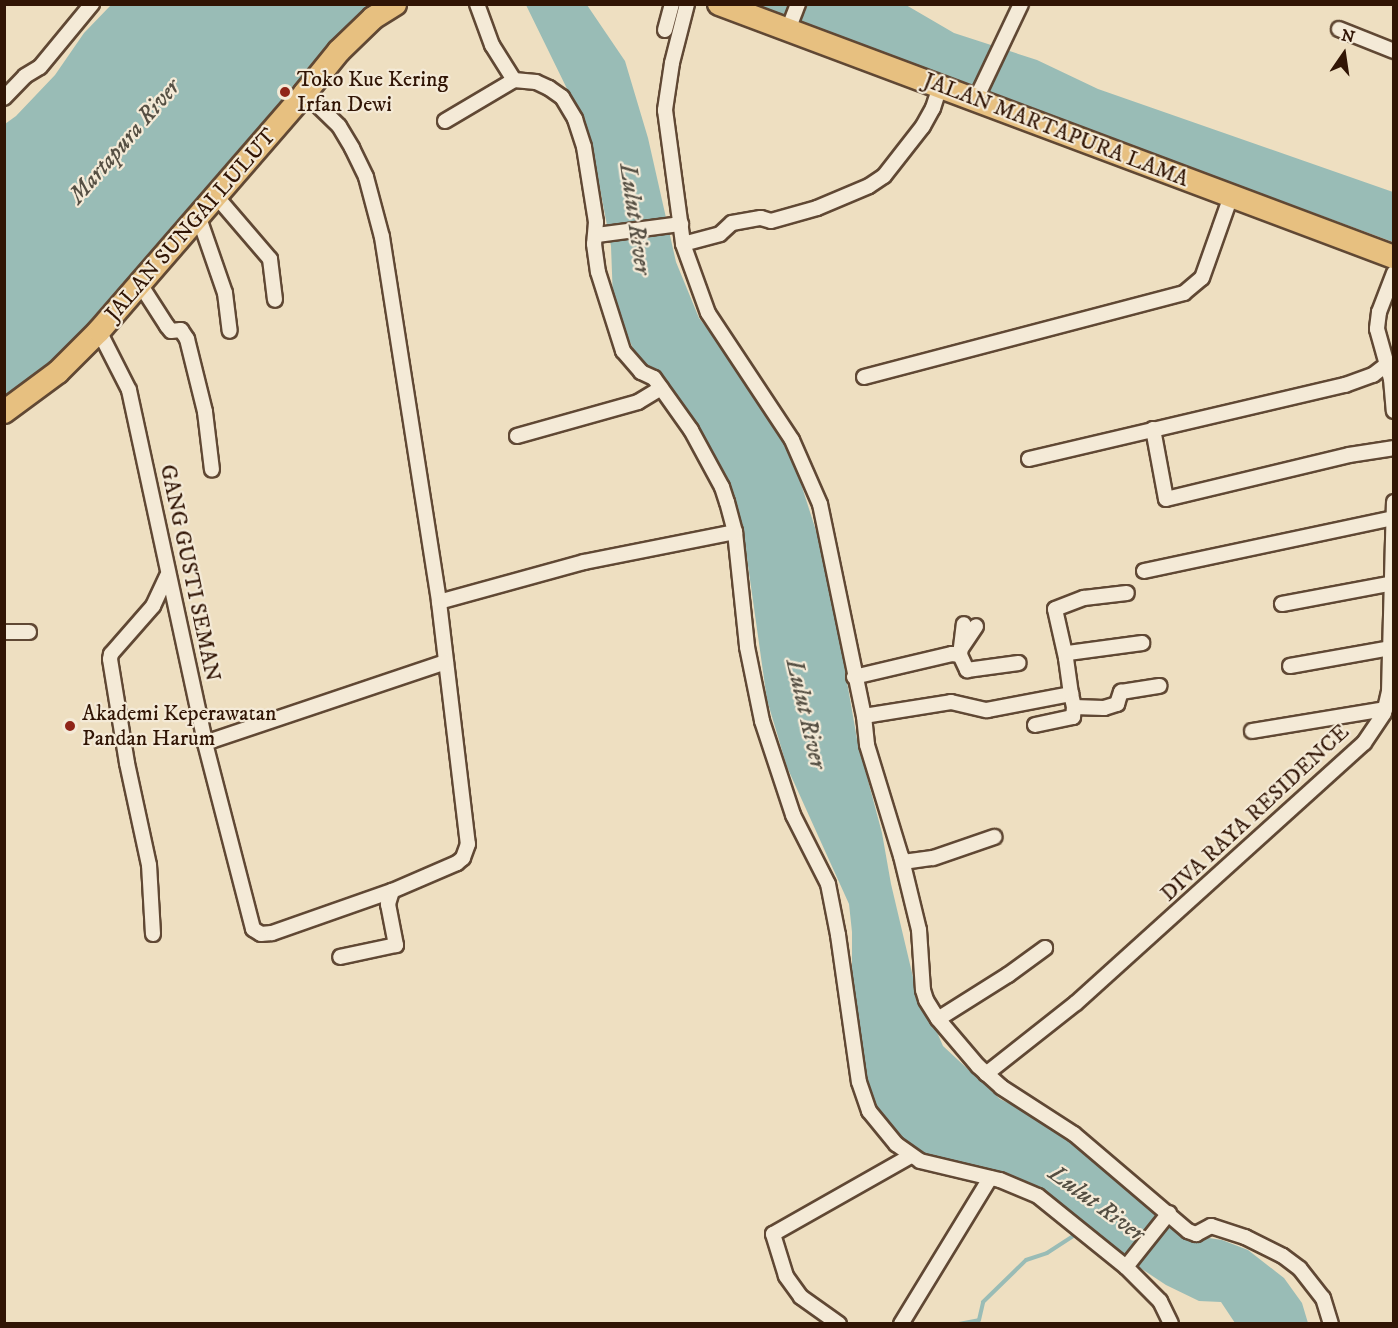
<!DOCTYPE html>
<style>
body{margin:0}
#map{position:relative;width:1398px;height:1328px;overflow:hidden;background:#eedfc1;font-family:"IM FELL DW Pica",serif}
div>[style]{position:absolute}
.water>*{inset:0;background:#99bcb6}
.stream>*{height:4px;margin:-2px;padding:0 2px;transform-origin:2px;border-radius:2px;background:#99bcb6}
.roads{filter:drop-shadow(2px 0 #604834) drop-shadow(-2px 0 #604834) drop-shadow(0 2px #604834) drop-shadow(0 -2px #604834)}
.street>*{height:14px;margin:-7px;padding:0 7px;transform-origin:7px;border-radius:7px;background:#f4ead7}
.primary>*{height:22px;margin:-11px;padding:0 11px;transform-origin:11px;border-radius:11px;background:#e7c080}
.dots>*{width:16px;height:16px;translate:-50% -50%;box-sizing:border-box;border:3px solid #f4ead7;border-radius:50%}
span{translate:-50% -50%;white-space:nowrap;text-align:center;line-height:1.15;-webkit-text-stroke:4.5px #f4ead7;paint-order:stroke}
.poi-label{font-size:22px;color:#311505}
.left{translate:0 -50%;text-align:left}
.street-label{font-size:22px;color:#311505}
.water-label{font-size:24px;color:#554f43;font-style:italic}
.frame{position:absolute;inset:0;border:6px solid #311505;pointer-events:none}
.north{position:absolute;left:1314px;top:24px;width:60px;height:60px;-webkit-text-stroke:4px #f4ead7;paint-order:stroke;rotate:13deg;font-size:16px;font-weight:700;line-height:24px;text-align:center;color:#311505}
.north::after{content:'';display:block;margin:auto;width:21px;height:27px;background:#311505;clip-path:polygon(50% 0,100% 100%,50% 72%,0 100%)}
</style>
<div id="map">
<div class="water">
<div style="clip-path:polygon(111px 5px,367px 5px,100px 322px,5px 402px,5px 124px,16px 116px,55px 75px,84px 33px)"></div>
<div style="clip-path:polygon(526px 5px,587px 5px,625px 61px,648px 138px,676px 262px,699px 318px,743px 375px,787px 440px,826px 562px,857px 739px,882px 833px,891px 884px,913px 977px,943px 1046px,1000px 1099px,1063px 1130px,1190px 1235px,1222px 1240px,1248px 1250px,1284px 1278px,1302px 1303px,1308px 1323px,1235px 1323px,1221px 1302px,1199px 1301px,1166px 1285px,1101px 1242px,1049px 1195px,1004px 1175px,934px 1159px,918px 1152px,905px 1144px,879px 1112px,864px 1078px,852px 979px,852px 932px,849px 904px,787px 767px,767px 700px,742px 523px,697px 429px,662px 376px,639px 362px,627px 335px,613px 300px,611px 246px,595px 163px,573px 101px)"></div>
<div style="clip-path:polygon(747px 5px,906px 5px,954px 33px,1037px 60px,1098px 89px,1393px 192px,1393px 242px)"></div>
</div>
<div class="stream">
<div style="left:959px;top:1324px;width:20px;rotate:-11deg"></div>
<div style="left:979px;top:1320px;width:18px;rotate:-77deg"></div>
<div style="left:983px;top:1302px;width:60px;rotate:-44.3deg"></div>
<div style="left:1026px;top:1260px;width:22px;rotate:-18deg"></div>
<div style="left:1047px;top:1253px;width:37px;rotate:-33deg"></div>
</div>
<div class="roads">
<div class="street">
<div style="left:477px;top:4px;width:44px;rotate:69.9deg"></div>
<div style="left:492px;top:45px;width:41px;rotate:57.8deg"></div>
<div style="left:687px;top:4px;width:61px;rotate:104.3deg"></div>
<div style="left:672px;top:63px;width:48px;rotate:98.5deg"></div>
<div style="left:665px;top:110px;width:135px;rotate:82.3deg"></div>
<div style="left:683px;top:244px;width:73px;rotate:70.1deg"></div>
<div style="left:708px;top:313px;width:152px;rotate:56.5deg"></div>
<div style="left:792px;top:440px;width:70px;rotate:66.4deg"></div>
<div style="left:820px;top:504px;width:217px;rotate:78.3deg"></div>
<div style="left:864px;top:716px;width:29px;rotate:84deg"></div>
<div style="left:867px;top:745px;width:116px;rotate:73deg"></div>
<div style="left:901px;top:856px;width:76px;rotate:76.3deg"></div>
<div style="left:919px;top:930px;width:60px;rotate:86.2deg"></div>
<div style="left:923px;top:990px;width:10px;rotate:73deg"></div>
<div style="left:926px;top:1000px;width:22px;rotate:58deg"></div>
<div style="left:938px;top:1019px;width:62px;rotate:49.6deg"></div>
<div style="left:978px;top:1066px;width:31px;rotate:42deg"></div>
<div style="left:1001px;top:1087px;width:87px;rotate:32.8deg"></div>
<div style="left:1074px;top:1134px;width:150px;rotate:40.4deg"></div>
<div style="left:1188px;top:1231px;width:9px;rotate:21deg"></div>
<div style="left:1196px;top:1234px;width:17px;rotate:-28deg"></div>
<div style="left:1211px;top:1226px;width:36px;rotate:18deg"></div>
<div style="left:1245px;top:1237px;width:42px;rotate:26.6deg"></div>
<div style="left:1283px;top:1256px;width:21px;rotate:37deg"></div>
<div style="left:1300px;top:1269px;width:37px;rotate:52deg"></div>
<div style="left:1323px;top:1298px;width:27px;rotate:73deg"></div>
<div style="left:1339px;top:29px;width:59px;rotate:21.8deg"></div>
<div style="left:665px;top:30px;width:27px;rotate:-75deg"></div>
<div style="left:788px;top:30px;width:28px;rotate:-69deg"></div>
<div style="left:305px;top:93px;width:47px;rotate:44.1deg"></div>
<div style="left:339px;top:126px;width:26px;rotate:59deg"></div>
<div style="left:352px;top:148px;width:32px;rotate:64deg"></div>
<div style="left:366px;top:177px;width:62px;rotate:75.1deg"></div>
<div style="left:382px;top:237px;width:369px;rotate:81.1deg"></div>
<div style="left:439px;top:602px;width:244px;rotate:83.2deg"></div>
<div style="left:468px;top:844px;width:15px;rotate:110deg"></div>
<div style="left:463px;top:858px;width:8px;rotate:140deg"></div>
<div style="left:457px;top:863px;width:71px;rotate:156.7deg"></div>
<div style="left:392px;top:891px;width:14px;rotate:107deg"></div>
<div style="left:388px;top:904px;width:42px;rotate:79deg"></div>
<div style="left:396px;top:945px;width:57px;rotate:167.9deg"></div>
<div style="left:4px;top:98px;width:30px;rotate:-46deg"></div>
<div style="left:25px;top:76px;width:17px;rotate:-31deg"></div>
<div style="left:40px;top:67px;width:82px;rotate:-50.5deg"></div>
<div style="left:975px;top:101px;width:107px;rotate:-64.6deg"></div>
<div style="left:445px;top:121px;width:80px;rotate:-30.7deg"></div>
<div style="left:514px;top:80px;width:22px;rotate:5deg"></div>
<div style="left:536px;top:82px;width:14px;rotate:25deg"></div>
<div style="left:549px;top:88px;width:16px;rotate:35deg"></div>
<div style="left:562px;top:97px;width:26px;rotate:59deg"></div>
<div style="left:575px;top:119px;width:29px;rotate:72deg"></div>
<div style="left:584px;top:147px;width:76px;rotate:80.9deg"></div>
<div style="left:596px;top:222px;width:22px;rotate:95deg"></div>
<div style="left:594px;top:244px;width:28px;rotate:82deg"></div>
<div style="left:598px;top:272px;width:83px;rotate:72.4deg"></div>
<div style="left:623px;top:351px;width:28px;rotate:49deg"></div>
<div style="left:641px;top:372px;width:14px;rotate:25deg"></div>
<div style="left:654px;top:378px;width:64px;rotate:54.6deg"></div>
<div style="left:691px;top:430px;width:65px;rotate:61.5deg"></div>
<div style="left:722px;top:487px;width:16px;rotate:72deg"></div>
<div style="left:727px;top:502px;width:31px;rotate:75deg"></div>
<div style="left:735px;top:532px;width:116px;rotate:84deg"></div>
<div style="left:747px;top:647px;width:76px;rotate:78.5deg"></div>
<div style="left:762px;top:721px;width:99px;rotate:71.7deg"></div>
<div style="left:793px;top:815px;width:77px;rotate:63.1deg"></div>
<div style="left:828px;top:884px;width:52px;rotate:78.9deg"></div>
<div style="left:838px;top:935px;width:148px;rotate:81.9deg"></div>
<div style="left:859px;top:1082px;width:31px;rotate:71deg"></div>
<div style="left:869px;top:1111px;width:43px;rotate:50.7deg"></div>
<div style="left:896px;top:1144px;width:29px;rotate:35deg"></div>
<div style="left:920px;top:1161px;width:82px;rotate:13.4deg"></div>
<div style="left:1000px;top:1180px;width:41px;rotate:22.8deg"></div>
<div style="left:1038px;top:1196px;width:113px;rotate:38.9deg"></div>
<div style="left:1126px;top:1267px;width:48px;rotate:45deg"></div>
<div style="left:1160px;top:1301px;width:25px;rotate:64deg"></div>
<div style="left:216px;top:196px;width:83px;rotate:49.4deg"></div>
<div style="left:270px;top:259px;width:41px;rotate:83deg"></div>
<div style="left:199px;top:218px;width:79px;rotate:70.9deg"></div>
<div style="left:225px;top:293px;width:38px;rotate:83deg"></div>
<div style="left:597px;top:235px;width:85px;rotate:-7.5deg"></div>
<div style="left:683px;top:244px;width:38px;rotate:-15deg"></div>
<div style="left:720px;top:234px;width:16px;rotate:-43deg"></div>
<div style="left:732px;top:223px;width:29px;rotate:-10deg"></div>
<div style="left:761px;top:218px;width:10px;rotate:17deg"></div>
<div style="left:771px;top:221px;width:48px;rotate:-15.8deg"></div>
<div style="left:817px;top:208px;width:56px;rotate:-22.9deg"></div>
<div style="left:869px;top:186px;width:18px;rotate:-34deg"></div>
<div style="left:884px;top:176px;width:63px;rotate:-52deg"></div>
<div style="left:923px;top:126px;width:21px;rotate:-61deg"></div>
<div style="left:933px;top:108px;width:22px;rotate:-72deg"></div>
<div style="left:1394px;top:273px;width:42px;rotate:111deg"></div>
<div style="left:1379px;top:312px;width:17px;rotate:97deg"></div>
<div style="left:1377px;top:329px;width:52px;rotate:74.4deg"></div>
<div style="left:1391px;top:379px;width:32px;rotate:85deg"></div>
<div style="left:140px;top:284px;width:50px;rotate:57.3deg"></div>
<div style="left:167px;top:326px;width:6px;rotate:51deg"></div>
<div style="left:171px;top:331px;width:10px;rotate:-6deg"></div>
<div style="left:181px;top:330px;width:11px;rotate:56deg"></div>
<div style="left:187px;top:339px;width:75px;rotate:76.1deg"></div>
<div style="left:205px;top:412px;width:58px;rotate:83.1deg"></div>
<div style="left:99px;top:331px;width:66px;rotate:63deg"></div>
<div style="left:129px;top:390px;width:361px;rotate:77.8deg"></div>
<div style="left:205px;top:743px;width:192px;rotate:75.5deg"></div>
<div style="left:253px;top:929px;width:9px;rotate:32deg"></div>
<div style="left:261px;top:934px;width:11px;rotate:-5deg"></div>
<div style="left:272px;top:933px;width:127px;rotate:-19.3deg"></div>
<div style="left:864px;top:377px;width:331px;rotate:-14.7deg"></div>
<div style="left:1184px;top:293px;width:23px;rotate:-40deg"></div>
<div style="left:1202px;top:278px;width:87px;rotate:-70.5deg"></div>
<div style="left:1153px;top:429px;width:71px;rotate:79.5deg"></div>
<div style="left:1166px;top:499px;width:188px;rotate:-13.5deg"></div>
<div style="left:1349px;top:455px;width:46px;rotate:-8.8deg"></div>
<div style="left:517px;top:436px;width:126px;rotate:-15.7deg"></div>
<div style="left:638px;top:402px;width:27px;rotate:-31deg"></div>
<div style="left:1029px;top:459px;width:325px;rotate:-13.2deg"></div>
<div style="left:1345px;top:385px;width:30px;rotate:-20deg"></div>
<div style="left:1373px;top:375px;width:16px;rotate:-38deg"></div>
<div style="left:1144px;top:571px;width:255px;rotate:-12deg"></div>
<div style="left:439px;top:602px;width:150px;rotate:-15.4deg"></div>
<div style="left:584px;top:562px;width:154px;rotate:-11.2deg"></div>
<div style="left:1282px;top:604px;width:113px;rotate:-10.7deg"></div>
<div style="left:4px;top:632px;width:25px"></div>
<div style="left:962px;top:647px;width:25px;rotate:-56deg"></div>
<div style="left:960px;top:655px;width:31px;rotate:-83deg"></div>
<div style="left:1066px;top:658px;width:50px;rotate:-102.7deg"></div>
<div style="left:1055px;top:609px;width:31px;rotate:-21deg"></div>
<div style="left:1084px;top:598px;width:43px;rotate:-6.6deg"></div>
<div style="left:1290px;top:666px;width:103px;rotate:-10.1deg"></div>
<div style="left:854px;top:677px;width:101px;rotate:-13.2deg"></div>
<div style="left:952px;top:654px;width:8px;rotate:7deg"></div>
<div style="left:960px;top:655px;width:17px;rotate:65deg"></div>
<div style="left:967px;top:670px;width:52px;rotate:-7.7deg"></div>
<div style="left:1071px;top:694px;width:13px;rotate:77deg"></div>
<div style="left:1074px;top:707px;width:30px;rotate:2deg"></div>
<div style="left:1104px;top:708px;width:14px;rotate:-17deg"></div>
<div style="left:1117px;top:704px;width:13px;rotate:-72deg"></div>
<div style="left:1121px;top:692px;width:39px;rotate:-9deg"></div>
<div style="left:864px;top:716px;width:88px;rotate:-9.1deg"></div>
<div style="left:951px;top:702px;width:37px;rotate:13deg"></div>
<div style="left:987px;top:710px;width:86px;rotate:-10.8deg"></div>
<div style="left:1071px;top:694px;width:36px;rotate:-98deg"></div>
<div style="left:1066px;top:658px;width:5px;rotate:-68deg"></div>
<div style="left:1068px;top:653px;width:75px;rotate:-7.7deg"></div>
<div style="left:1035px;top:725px;width:39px;rotate:-12deg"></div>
<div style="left:1073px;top:717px;width:10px;rotate:-84deg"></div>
<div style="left:1252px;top:731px;width:135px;rotate:-9.4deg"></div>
<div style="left:205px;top:743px;width:254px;rotate:-18.6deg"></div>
<div style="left:903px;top:862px;width:30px;rotate:-8deg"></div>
<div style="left:933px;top:858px;width:65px;rotate:-19deg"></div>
<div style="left:153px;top:934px;width:69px;rotate:-93.3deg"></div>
<div style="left:149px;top:865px;width:104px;rotate:-102.2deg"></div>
<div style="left:127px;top:763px;width:105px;rotate:-99.3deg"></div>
<div style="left:110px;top:659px;width:5px;rotate:-79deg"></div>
<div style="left:111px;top:654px;width:64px;rotate:-48.8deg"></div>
<div style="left:153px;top:606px;width:33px;rotate:-65deg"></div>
<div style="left:938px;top:1019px;width:83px;rotate:-32.2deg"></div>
<div style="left:1008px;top:975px;width:46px;rotate:-36.1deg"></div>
<div style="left:986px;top:1074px;width:115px;rotate:-38.3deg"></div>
<div style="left:1076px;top:1003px;width:388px;rotate:-42.1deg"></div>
<div style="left:1364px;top:743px;width:36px;rotate:-56deg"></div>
<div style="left:1384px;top:713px;width:22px;rotate:-77deg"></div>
<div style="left:1389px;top:692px;width:190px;rotate:-88.5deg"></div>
<div style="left:1126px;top:1267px;width:69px;rotate:-51.5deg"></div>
<div style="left:839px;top:1324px;width:47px;rotate:-144.6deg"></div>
<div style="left:801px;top:1297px;width:26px;rotate:-126deg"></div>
<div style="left:786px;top:1276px;width:44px;rotate:-107.2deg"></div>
<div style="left:773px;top:1234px;width:159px;rotate:-29.5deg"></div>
<div style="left:901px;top:1324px;width:171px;rotate:-58.6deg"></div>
</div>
<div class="primary">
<div style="left:719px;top:4px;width:721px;rotate:20.55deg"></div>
<div style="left:4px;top:412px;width:67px;rotate:-36.5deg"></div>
<div style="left:58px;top:372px;width:58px;rotate:-45deg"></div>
<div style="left:99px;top:331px;width:315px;rotate:-49.1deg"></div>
<div style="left:305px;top:93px;width:54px;rotate:-51deg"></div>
<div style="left:339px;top:51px;width:47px;rotate:-44.1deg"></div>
<div style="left:373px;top:18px;width:26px;rotate:-32deg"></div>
</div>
</div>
<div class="dots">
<div style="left:285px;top:92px;background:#8f2418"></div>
<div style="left:70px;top:726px;background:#8f2418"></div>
</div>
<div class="poi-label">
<span class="left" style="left:297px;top:92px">Toko Kue Kering<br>Irfan Dewi</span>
<span class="left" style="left:82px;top:726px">Akademi Keperawatan<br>Pandan Harum</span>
</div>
<div class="street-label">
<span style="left:1056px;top:130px;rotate:21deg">JALAN MARTAPURA LAMA</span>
<span style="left:191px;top:225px;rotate:-49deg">JALAN SUNGAI LULUT</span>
<span style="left:190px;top:573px;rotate:78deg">GANG GUSTI SEMAN</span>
<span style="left:1255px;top:813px;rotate:-43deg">DIVA RAYA RESIDENCE</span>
</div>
<div class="water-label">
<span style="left:125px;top:142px;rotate:-49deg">Martapura River</span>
<span style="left:634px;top:219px;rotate:82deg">Lulut River</span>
<span style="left:805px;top:714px;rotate:77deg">Lulut River</span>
<span style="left:1096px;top:1204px;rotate:36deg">Lulut River</span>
</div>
<div class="frame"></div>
<div class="north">N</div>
</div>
